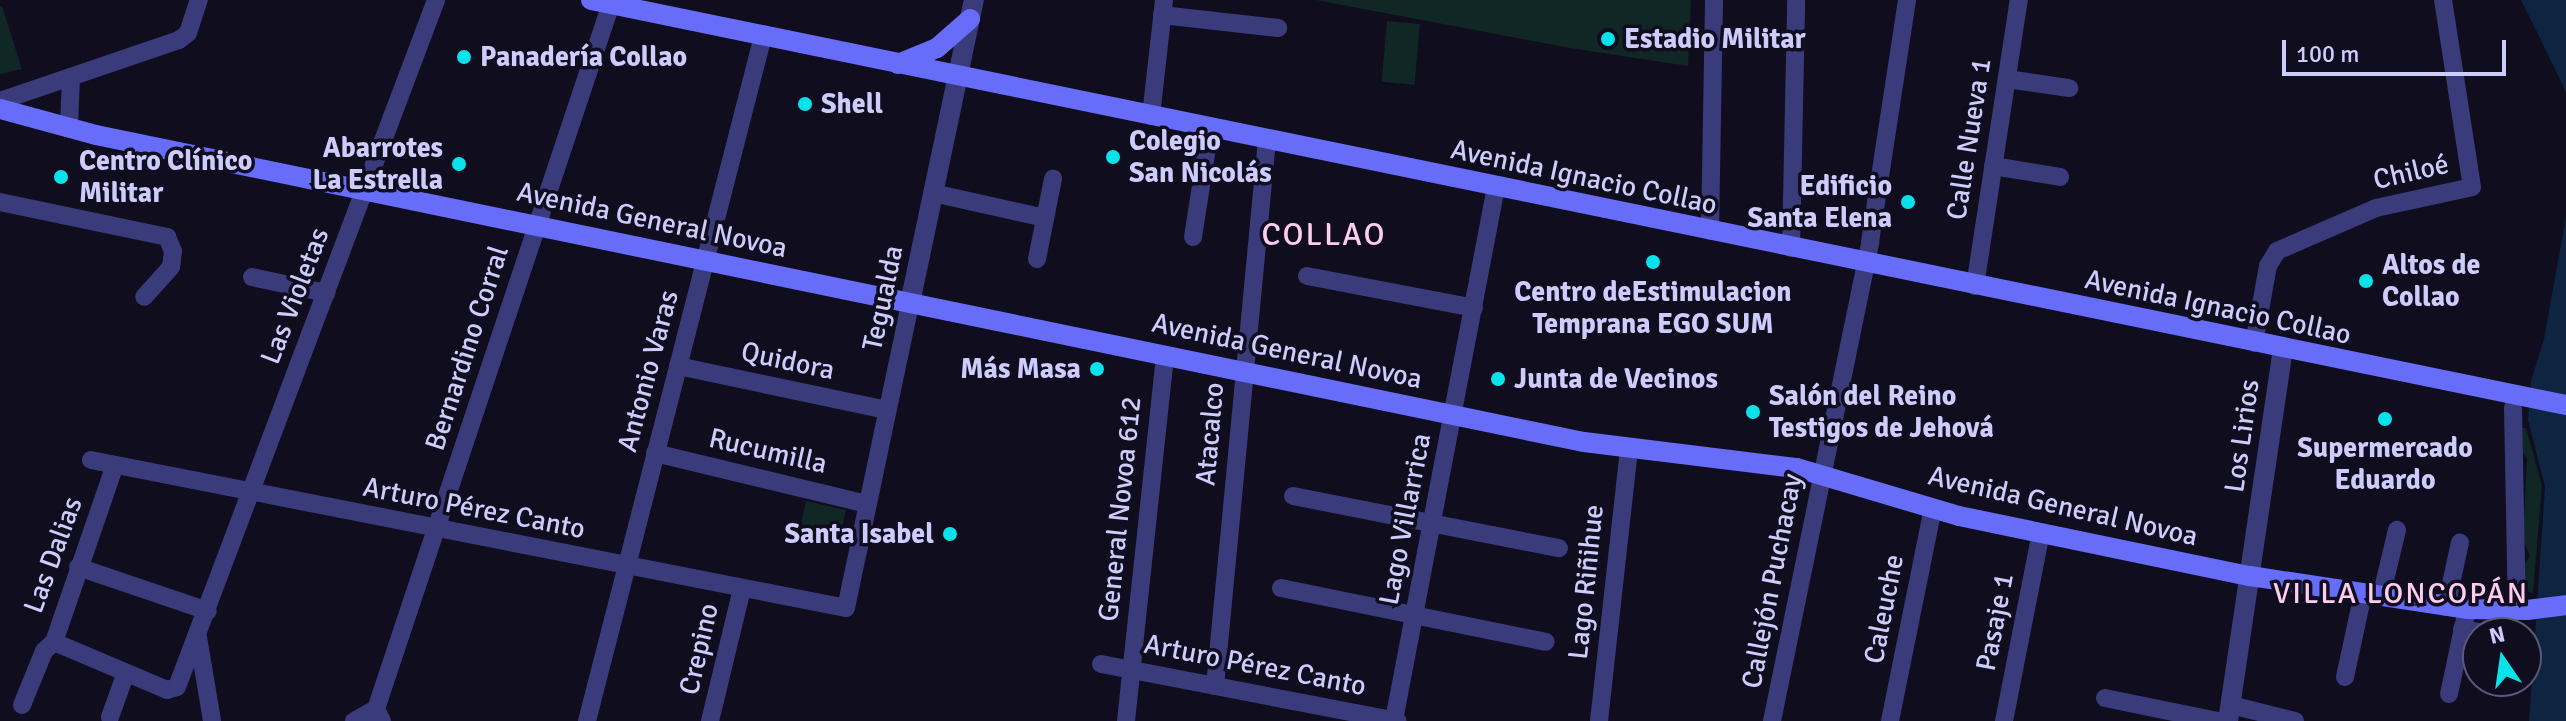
<!DOCTYPE html>
<meta charset="utf-8">
<style>
body{margin:0}
#map{position:relative;width:2566px;height:721px;overflow:hidden;background:#0f0d1e;font-family:Signika,sans-serif}
div>[style]{position:absolute}
.green>*{inset:0;background:#102725;transform-origin:0 0}
.water>*{inset:0;background:#0e2441}
.minor>*{height:18px;margin:-9px;padding:0 9px;transform-origin:9px;border-radius:9px;background:#3a3b7b}
.tertiary>*{height:20px;margin:-10px;padding:0 10px;transform-origin:10px;border-radius:10px;background:#3a3b7b}
.secondary>*{height:20px;margin:-10px;padding:0 10px;transform-origin:10px;border-radius:10px;background:#676cf9}
.dots>*{width:22px;height:22px;translate:-50% -50%;box-sizing:border-box;border:4px solid #0f0d1e;border-radius:50%}
span{translate:-50% -50%;white-space:nowrap;text-align:center;line-height:1.15;-webkit-text-stroke:7px #0f0d1e;paint-order:stroke}
.poi-label{font-size:28px;color:#cecbfd;font-weight:700}
.left{translate:0 -50%;text-align:left}
.right{translate:-100% -50%;text-align:right}
.street-label{font-size:28px;color:#cecbfd}
.neighbourhood-label{font-size:30px;color:#fdcdef;letter-spacing:2px}
.quarter-label{font-size:32px;color:#fdcdef;letter-spacing:2px}
.north{position:absolute;left:2462px;top:617px;width:80px;height:80px;box-sizing:border-box;background:#0f0d1e;border:2px solid #5b5977;border-radius:50%;rotate:347deg;font-size:22px;font-weight:700;line-height:32px;text-align:center;color:#cecbfd}
.north::after{content:'';display:block;margin:auto;width:28px;height:36px;background:#0ae2eb;clip-path:polygon(50% 0,100% 100%,50% 72%,0 100%)}
.scale{position:absolute;left:2282px;top:40px;width:224px;height:36px;box-sizing:border-box;border:4px solid #cecbfd;border-top:0;padding-left:10px;font-size:24px;line-height:28px;white-space:nowrap;color:#cecbfd;-webkit-text-stroke:6px #0f0d1e;paint-order:stroke}
</style>
<div id="map">
<div class="green">
<div style="clip-path:polygon(1316px 0,1691px 0,1688px 66px,1570px 48px)"></div>
<div style="clip-path:polygon(2px 6px,22px 69px,0 74px,0 7px)"></div>
<div style="left:1387px;top:21px;width:33px;height:61px;rotate:5deg"></div>
<div style="clip-path:polygon(2519px 428px,2526px 428px,2542px 486px,2533px 593px,2522px 590px,2523px 567px,2530px 556px,2523px 539px,2527px 458px,2520px 450px)"></div>
<div style="left:806px;top:501px;width:41px;height:36px;rotate:13deg"></div>
</div>
<div class="water">
<div style="clip-path:polygon(2521px 0,2566px 0,2566px 92px,2538px 34px)"></div>
<div style="clip-path:polygon(2566px 217px,2566px 721px,2529px 721px,2545px 487px,2528px 420px,2531px 381px,2544px 339px)"></div>
</div>
<div class="minor">
<div style="left:1162px;top:15px;width:117px;rotate:6.4deg"></div>
<div style="left:2007px;top:79px;width:63px;rotate:8.3deg"></div>
<div style="left:0;top:101px;width:189px;rotate:-18.8deg"></div>
<div style="left:179px;top:40px;width:11px;rotate:-38deg"></div>
<div style="left:188px;top:33px;width:35px;rotate:-72deg"></div>
<div style="left:1151px;top:116px;width:117px;rotate:-83.6deg"></div>
<div style="left:69px;top:128px;width:51px;rotate:-87.8deg"></div>
<div style="left:1993px;top:166px;width:68px;rotate:9.3deg"></div>
<div style="left:933px;top:193px;width:115px;rotate:12.6deg"></div>
<div style="left:0;top:202px;width:171px;rotate:11.8deg"></div>
<div style="left:167px;top:237px;width:15px;rotate:67deg"></div>
<div style="left:173px;top:251px;width:16px;rotate:97deg"></div>
<div style="left:171px;top:267px;width:40px;rotate:132deg"></div>
<div style="left:1710px;top:231px;width:231px;rotate:-89deg"></div>
<div style="left:1193px;top:237px;width:110px;rotate:-81.1deg"></div>
<div style="left:1791px;top:248px;width:248px;rotate:-88.8deg"></div>
<div style="left:1037px;top:259px;width:82px;rotate:-78.7deg"></div>
<div style="left:1307px;top:276px;width:170px;rotate:10.8deg"></div>
<div style="left:252px;top:277px;width:76px;rotate:12.2deg"></div>
<div style="left:1975px;top:286px;width:289px;rotate:-81.3deg"></div>
<div style="left:2254px;top:343px;width:78px;rotate:-79.7deg"></div>
<div style="left:2268px;top:266px;width:17px;rotate:-59deg"></div>
<div style="left:2277px;top:251px;width:108px;rotate:-23.5deg"></div>
<div style="left:2376px;top:208px;width:98px;rotate:-12.3deg"></div>
<div style="left:2472px;top:187px;width:189px;rotate:-98.8deg"></div>
<div style="left:678px;top:366px;width:214px;rotate:11.9deg"></div>
<div style="left:2513px;top:408px;width:202px;rotate:88.9deg"></div>
<div style="left:655px;top:453px;width:218px;rotate:13.5deg"></div>
<div style="left:91px;top:460px;width:769px;rotate:11.09deg"></div>
<div style="left:846px;top:608px;width:312px;rotate:-78.1deg"></div>
<div style="left:1293px;top:496px;width:271px;rotate:11.1deg"></div>
<div style="left:78px;top:567px;width:137px;rotate:18.7deg"></div>
<div style="left:1281px;top:588px;width:270px;rotate:11.5deg"></div>
<div style="left:2381px;top:597px;width:69px;rotate:-76.6deg"></div>
<div style="left:2446px;top:607px;width:66px;rotate:-77.8deg"></div>
<div style="left:2462px;top:629px;width:22px;rotate:10deg"></div>
<div style="left:198px;top:637px;width:85px;rotate:80.5deg"></div>
<div style="left:54px;top:642px;width:123px;rotate:23deg"></div>
<div style="left:167px;top:690px;width:10px;rotate:-17deg"></div>
<div style="left:177px;top:687px;width:734px;rotate:-69.34deg"></div>
<div style="left:1101px;top:664px;width:302px;rotate:10.9deg"></div>
<div style="left:2345px;top:677px;width:85px;rotate:-77.8deg"></div>
<div style="left:1215px;top:686px;width:548px;rotate:-84.56deg"></div>
<div style="left:2449px;top:694px;width:87px;rotate:-78deg"></div>
<div style="left:2105px;top:698px;width:114px;rotate:11.6deg"></div>
<div style="left:22px;top:705px;width:58px;rotate:-67.8deg"></div>
<div style="left:44px;top:651px;width:13px;rotate:-42deg"></div>
<div style="left:54px;top:642px;width:187px;rotate:-71deg"></div>
<div style="left:2231px;top:705px;width:66px;rotate:14deg"></div>
<div style="left:110px;top:717px;width:45px;rotate:-70.3deg"></div>
<div style="left:1394px;top:720px;width:543px;rotate:-79.17deg"></div>
<div style="left:354px;top:721px;width:25px;rotate:-29deg"></div>
<div style="left:382px;top:721px;width:13px;rotate:-117deg"></div>
<div style="left:376px;top:709px;width:743px;rotate:-71.57deg"></div>
<div style="left:587px;top:721px;width:707px;rotate:-75.59deg"></div>
<div style="left:710px;top:721px;width:136px;rotate:-76.4deg"></div>
<div style="left:1126px;top:721px;width:368px;rotate:-83.9deg"></div>
<div style="left:1599px;top:721px;width:273px;rotate:-83.7deg"></div>
<div style="left:1772px;top:721px;width:489px;rotate:-78.4deg"></div>
<div style="left:1870px;top:242px;width:245px;rotate:-81.3deg"></div>
<div style="left:1890px;top:721px;width:217px;rotate:-78.6deg"></div>
<div style="left:2004px;top:721px;width:192px;rotate:-78.9deg"></div>
</div>
<div class="tertiary">
<div style="left:910px;top:303px;width:310px;rotate:-78.1deg"></div>
<div style="left:2228px;top:721px;width:376px;rotate:-81.6deg"></div>
</div>
<div class="secondary">
<div style="left:591px;top:0;width:2016px;rotate:11.59deg"></div>
<div style="left:898px;top:64px;width:42px;rotate:-22.3deg"></div>
<div style="left:937px;top:48px;width:44px;rotate:-41.3deg"></div>
<div style="left:0;top:109px;width:99px;rotate:15.2deg"></div>
<div style="left:96px;top:135px;width:1519px;rotate:11.66deg"></div>
<div style="left:1584px;top:442px;width:215px;rotate:7deg"></div>
<div style="left:1797px;top:468px;width:169px;rotate:16.5deg"></div>
<div style="left:1959px;top:516px;width:297px;rotate:11.7deg"></div>
<div style="left:2250px;top:576px;width:219px;rotate:8.6deg"></div>
<div style="left:2467px;top:609px;width:60px;rotate:1deg"></div>
<div style="left:2527px;top:610px;width:39px;rotate:-7deg"></div>
</div>
<div class="dots">
<div style="left:1608px;top:39px;background:#0ae2eb"></div>
<div style="left:464px;top:57px;background:#0ae2eb"></div>
<div style="left:805px;top:104px;background:#0ae2eb"></div>
<div style="left:1113px;top:157px;background:#0ae2eb"></div>
<div style="left:459px;top:164px;background:#0ae2eb"></div>
<div style="left:61px;top:177px;background:#0ae2eb"></div>
<div style="left:1908px;top:202px;background:#0ae2eb"></div>
<div style="left:1653px;top:262px;background:#0ae2eb"></div>
<div style="left:2366px;top:281px;background:#0ae2eb"></div>
<div style="left:1097px;top:369px;background:#0ae2eb"></div>
<div style="left:1498px;top:379px;background:#0ae2eb"></div>
<div style="left:1753px;top:412px;background:#0ae2eb"></div>
<div style="left:2385px;top:419px;background:#0ae2eb"></div>
<div style="left:950px;top:534px;background:#0ae2eb"></div>
</div>
<div class="poi-label">
<span class="left" style="left:1624px;top:39px">Estadio Militar</span>
<span class="left" style="left:480px;top:57px">Panadería Collao</span>
<span class="left" style="left:821px;top:104px">Shell</span>
<span class="left" style="left:1129px;top:157px">Colegio<br>San Nicolás</span>
<span class="right" style="left:443px;top:164px">Abarrotes<br>La Estrella</span>
<span class="left" style="left:79px;top:177px">Centro Clínico<br>Militar</span>
<span class="right" style="left:1892px;top:202px">Edificio<br>Santa Elena</span>
<span class="left" style="left:2382px;top:281px">Altos de<br>Collao</span>
<span style="left:1653px;top:308px">Centro deEstimulacion<br>Temprana EGO SUM</span>
<span class="right" style="left:1081px;top:369px">Más Masa</span>
<span class="left" style="left:1514px;top:379px">Junta de Vecinos</span>
<span class="left" style="left:1769px;top:412px">Salón del Reino<br>Testigos de Jehová</span>
<span style="left:2385px;top:464px">Supermercado<br>Eduardo</span>
<span class="right" style="left:934px;top:534px">Santa Isabel</span>
</div>
<div class="street-label">
<span style="left:1969px;top:139px;rotate:-81deg">Calle Nueva 1</span>
<span style="left:2411px;top:172px;rotate:-13deg">Chiloé</span>
<span style="left:1584px;top:177px;rotate:12deg">Avenida Ignacio Collao</span>
<span style="left:652px;top:220px;rotate:12deg">Avenida General Novoa</span>
<span style="left:295px;top:296px;rotate:-69deg">Las Violetas</span>
<span style="left:883px;top:298px;rotate:-78deg">Tegualda</span>
<span style="left:2218px;top:307px;rotate:12deg">Avenida Ignacio Collao</span>
<span style="left:467px;top:348px;rotate:-72deg">Bernardino Corral</span>
<span style="left:1287px;top:351px;rotate:12deg">Avenida General Novoa</span>
<span style="left:788px;top:361px;rotate:12deg">Quidora</span>
<span style="left:648px;top:371px;rotate:-75deg">Antonio Varas</span>
<span style="left:1210px;top:434px;rotate:-85deg">Atacalco</span>
<span style="left:2242px;top:436px;rotate:-82deg">Los Lirios</span>
<span style="left:768px;top:451px;rotate:13deg">Rucumilla</span>
<span style="left:2063px;top:506px;rotate:13deg">Avenida General Novoa</span>
<span style="left:474px;top:508px;rotate:11deg">Arturo Pérez Canto</span>
<span style="left:1120px;top:509px;rotate:-84deg">General Novoa 612</span>
<span style="left:1405px;top:519px;rotate:-79deg">Lago Villarrica</span>
<span style="left:53px;top:555px;rotate:-70deg">Las Dalias</span>
<span style="left:1772px;top:581px;rotate:-79deg">Callejón Puchacay</span>
<span style="left:1586px;top:582px;rotate:-84deg">Lago Riñihue</span>
<span style="left:1884px;top:609px;rotate:-79deg">Caleuche</span>
<span style="left:1995px;top:622px;rotate:-79deg">Pasaje 1</span>
<span style="left:699px;top:649px;rotate:-77deg">Crepino</span>
<span style="left:1255px;top:665px;rotate:11deg">Arturo Pérez Canto</span>
</div>
<div class="neighbourhood-label">
<span style="left:2401px;top:594px">VILLA LONCOPÁN</span>
</div>
<div class="quarter-label">
<span style="left:1324px;top:235px">COLLAO</span>
</div>
<div class="north">N</div>
<div class="scale">100 m</div>
</div>
